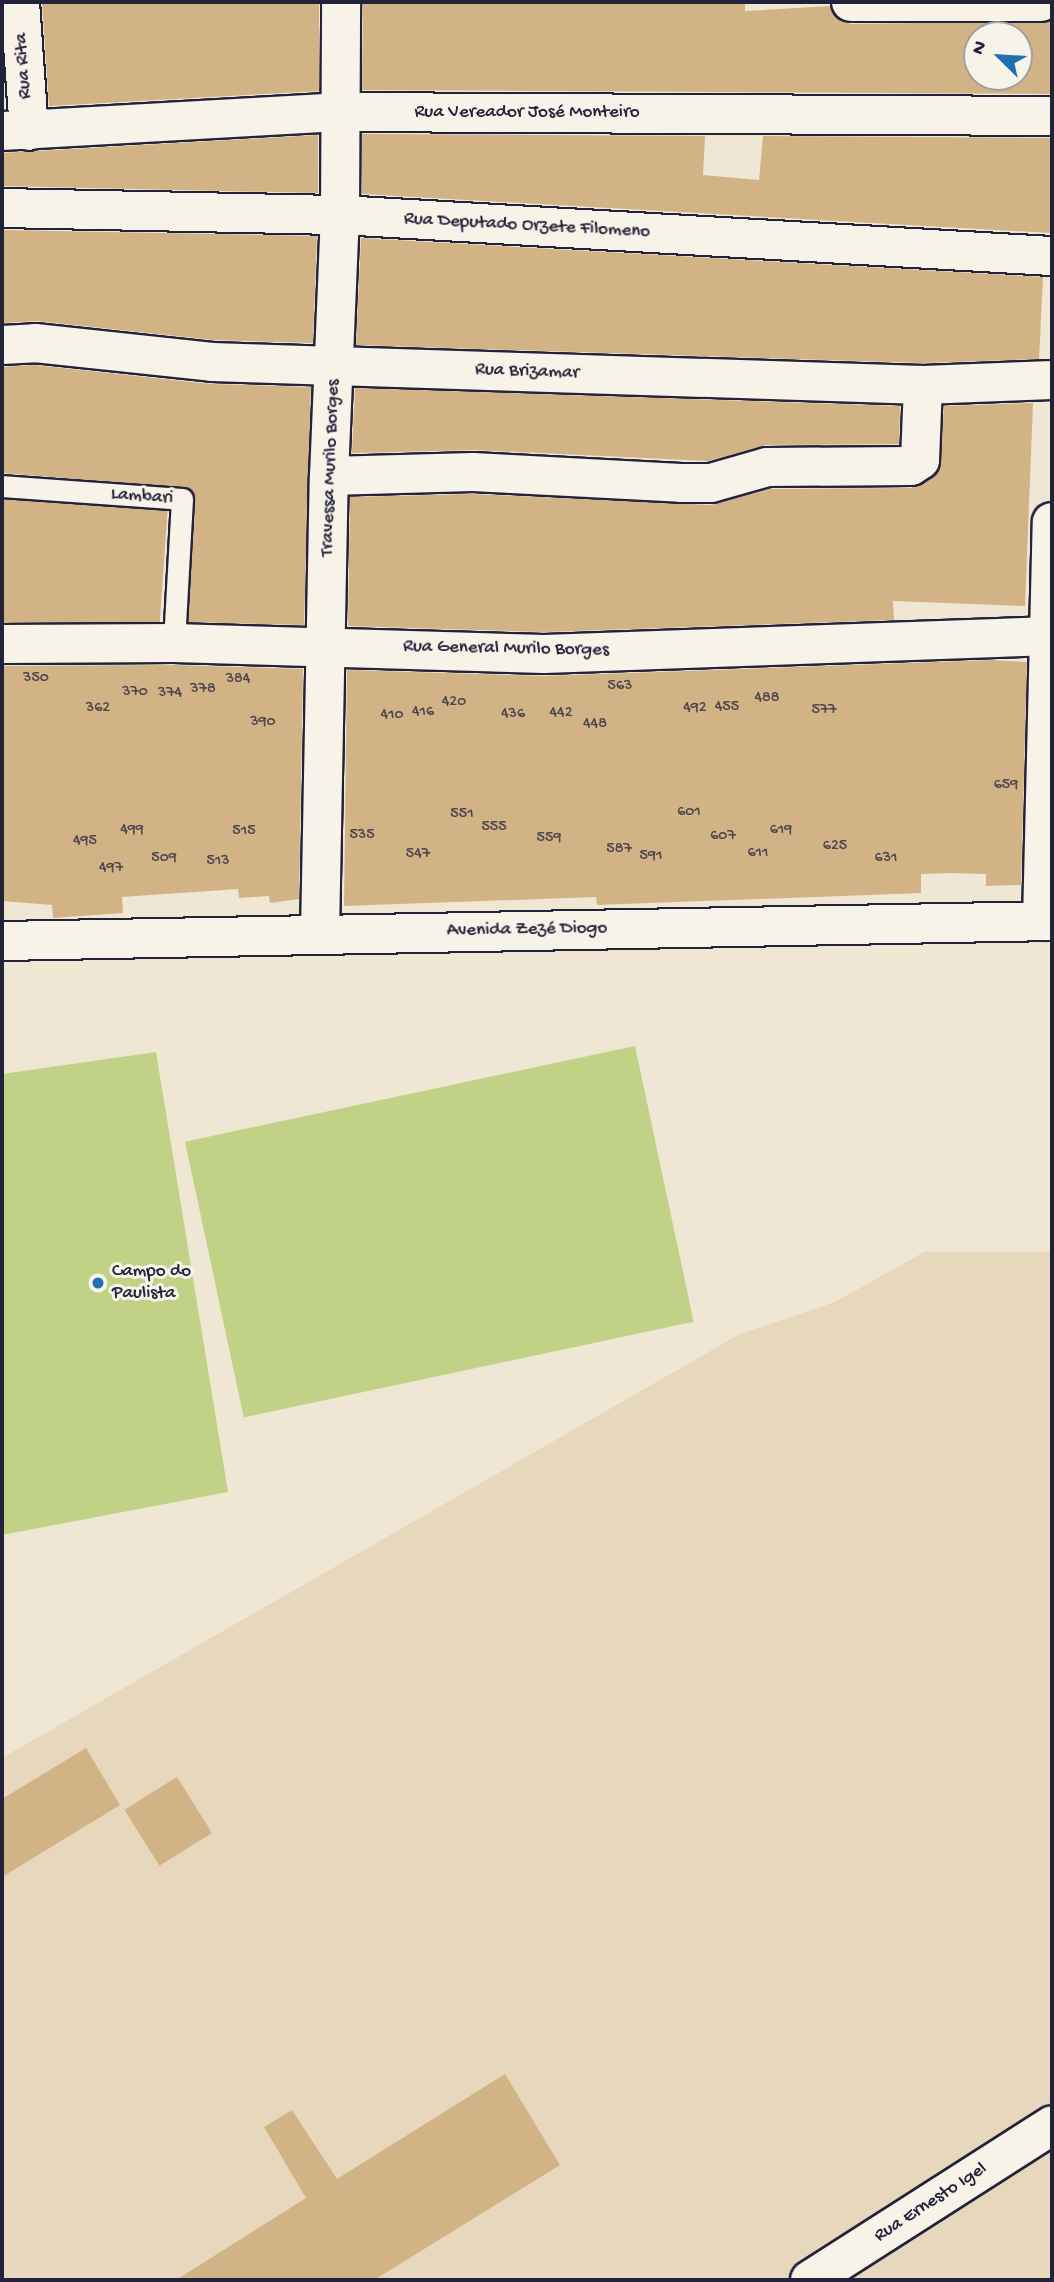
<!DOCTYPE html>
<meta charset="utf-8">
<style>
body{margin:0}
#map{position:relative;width:1054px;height:2282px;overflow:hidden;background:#f0e6d4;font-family:"Gochi Hand",sans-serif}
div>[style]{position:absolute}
.built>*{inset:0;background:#e7d7bd}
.green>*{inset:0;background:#c1d287;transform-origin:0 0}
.building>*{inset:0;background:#d2b386;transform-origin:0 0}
.roads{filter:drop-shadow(2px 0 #22223b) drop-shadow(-2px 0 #22223b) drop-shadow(0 2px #22223b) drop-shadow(0 -2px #22223b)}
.lane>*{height:21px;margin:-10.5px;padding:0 10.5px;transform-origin:10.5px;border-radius:10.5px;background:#f7f3e8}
.street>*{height:38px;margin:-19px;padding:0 19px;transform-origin:19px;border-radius:19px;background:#f7f3e8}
.dots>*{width:19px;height:19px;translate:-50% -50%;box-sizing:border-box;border:4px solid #f7f3e8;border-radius:50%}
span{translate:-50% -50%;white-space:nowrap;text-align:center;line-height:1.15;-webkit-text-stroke:6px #f7f3e8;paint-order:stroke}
.number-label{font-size:16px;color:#4e464e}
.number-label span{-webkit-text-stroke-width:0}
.street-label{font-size:19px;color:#22223b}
.poi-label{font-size:19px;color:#22223b}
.left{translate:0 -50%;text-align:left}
.frame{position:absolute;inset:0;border:4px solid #22223b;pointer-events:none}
.north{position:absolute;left:963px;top:21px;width:70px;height:70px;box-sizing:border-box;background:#f7f3e8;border:2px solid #a29fa3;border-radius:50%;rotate:294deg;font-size:19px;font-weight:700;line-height:28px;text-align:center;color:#22223b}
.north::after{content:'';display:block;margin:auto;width:24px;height:32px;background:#1f6fb2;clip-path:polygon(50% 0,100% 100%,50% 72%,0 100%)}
</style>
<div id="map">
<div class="built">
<div style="clip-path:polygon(924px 1252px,1052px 1252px,1052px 2280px,2px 2280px,2px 1758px,740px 1334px,835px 1302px)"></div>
</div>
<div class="green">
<div style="left:635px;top:1046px;width:282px;height:460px;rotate:78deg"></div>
<div style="clip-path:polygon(156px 1052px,228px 1492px,2px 1535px,2px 1074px)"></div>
</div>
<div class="building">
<div style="clip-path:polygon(42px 2px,319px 2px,319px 91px,49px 106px)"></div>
<div style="clip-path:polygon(evenodd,363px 2px,722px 2px,745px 4px,745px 11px,830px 6px,840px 21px,851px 24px,1052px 21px,1052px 94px,362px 90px,363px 2px,977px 35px,1019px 35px,1019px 77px,977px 77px,977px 35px)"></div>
<div style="clip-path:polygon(362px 134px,705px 136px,703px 175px,759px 180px,763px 136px,1052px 138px,1051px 233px,362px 194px)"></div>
<div style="clip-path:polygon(318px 135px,318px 193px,2px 186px,2px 153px)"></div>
<div style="clip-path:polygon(2px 230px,317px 236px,313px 343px,214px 340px,37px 321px,2px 323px)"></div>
<div style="clip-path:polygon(361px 238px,1043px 277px,1039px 359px,923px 363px,356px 345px)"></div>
<div style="clip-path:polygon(34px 365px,210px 384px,311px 387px,304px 625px,188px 622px,195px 500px,189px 488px,2px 473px,2px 367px)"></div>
<div style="clip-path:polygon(355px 388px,900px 406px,899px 444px,766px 445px,708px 461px,474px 450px,352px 453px)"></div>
<div style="clip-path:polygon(1033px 403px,1025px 606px,893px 601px,894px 620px,544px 632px,348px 626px,350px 497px,473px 494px,711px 505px,770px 489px,911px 488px,939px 470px,944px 406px)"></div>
<div style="left:2px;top:499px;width:166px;height:123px;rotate:4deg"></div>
<div style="clip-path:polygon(992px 660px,1027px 662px,1021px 885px,986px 886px,986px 874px,951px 873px,921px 874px,921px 893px,597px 905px,596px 897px,344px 906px,347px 670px,545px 676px)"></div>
<div style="clip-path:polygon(174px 665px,303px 669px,299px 899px,270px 903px,269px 896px,239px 898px,238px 889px,122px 897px,123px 913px,53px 918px,52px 905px,2px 901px,2px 666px)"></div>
<div style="clip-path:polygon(86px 1748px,120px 1805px,2px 1877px,2px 1799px)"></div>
<div style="left:177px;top:1777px;width:66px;height:62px;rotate:58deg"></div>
<div style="clip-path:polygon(505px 2074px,560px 2165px,374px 2280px,176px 2280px,306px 2198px,264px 2127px,292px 2110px,337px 2179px)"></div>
</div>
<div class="roads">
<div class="lane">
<div style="left:2px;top:486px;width:180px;rotate:4.1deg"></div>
<div style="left:182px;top:499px;width:144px;rotate:93.2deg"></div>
</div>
<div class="street">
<div style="left:20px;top:2px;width:129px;rotate:86deg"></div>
<div style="left:851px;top:2px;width:190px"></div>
<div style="left:2px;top:131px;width:341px;rotate:-3.2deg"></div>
<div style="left:342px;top:112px;width:710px;rotate:0.32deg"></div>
<div style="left:2px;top:208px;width:338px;rotate:1.2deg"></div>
<div style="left:340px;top:215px;width:713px;rotate:3.3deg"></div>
<div style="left:2px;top:345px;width:33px;rotate:-3deg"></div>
<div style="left:35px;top:343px;width:178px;rotate:6.1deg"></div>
<div style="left:212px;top:362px;width:711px;rotate:1.85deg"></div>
<div style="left:923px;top:385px;width:129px;rotate:-2.2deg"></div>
<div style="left:329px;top:476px;width:144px;rotate:-1.6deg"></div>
<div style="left:473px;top:472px;width:208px;rotate:3deg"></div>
<div style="left:681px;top:483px;width:30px"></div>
<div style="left:711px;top:483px;width:58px;rotate:-15.9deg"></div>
<div style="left:767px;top:467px;width:144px;rotate:-0.4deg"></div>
<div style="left:911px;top:466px;width:11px;rotate:-34deg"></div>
<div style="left:920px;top:460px;width:75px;rotate:-87.7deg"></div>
<div style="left:2px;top:644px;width:172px;rotate:-0.3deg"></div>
<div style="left:174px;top:643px;width:370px;rotate:1.7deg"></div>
<div style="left:544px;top:654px;width:508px;rotate:-2.03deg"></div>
<div style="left:1042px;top:921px;width:399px;rotate:-88.6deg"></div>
<div style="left:320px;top:934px;width:458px;rotate:-88.9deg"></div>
<div style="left:329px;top:476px;width:261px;rotate:-87.6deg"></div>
<div style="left:340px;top:215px;width:213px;rotate:-89.7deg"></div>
<div style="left:2px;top:941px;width:1050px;rotate:-1.09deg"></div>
<div style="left:810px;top:2280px;width:287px;rotate:-32.6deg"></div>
</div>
</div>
<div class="dots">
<div style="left:98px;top:1283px;background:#1f6fb2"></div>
</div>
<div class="number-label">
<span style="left:36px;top:679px">350</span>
<span style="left:238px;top:680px">384</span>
<span style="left:620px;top:687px">563</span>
<span style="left:203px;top:690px">378</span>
<span style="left:135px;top:693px">370</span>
<span style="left:170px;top:694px">374</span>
<span style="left:767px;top:699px">488</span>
<span style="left:454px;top:703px">420</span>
<span style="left:727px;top:708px">455</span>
<span style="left:98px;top:709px">362</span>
<span style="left:695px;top:709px">492</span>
<span style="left:824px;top:711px">577</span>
<span style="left:423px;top:713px">416</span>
<span style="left:561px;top:714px">442</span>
<span style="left:513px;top:715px">436</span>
<span style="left:392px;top:716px">410</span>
<span style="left:263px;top:723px">390</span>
<span style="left:595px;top:725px">448</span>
<span style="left:1006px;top:786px">659</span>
<span style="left:689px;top:813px">601</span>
<span style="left:462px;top:815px">551</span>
<span style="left:494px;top:828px">555</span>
<span style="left:132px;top:831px">499</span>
<span style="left:781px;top:831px">619</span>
<span style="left:244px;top:832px">515</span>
<span style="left:362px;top:836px">535</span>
<span style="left:723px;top:837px">607</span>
<span style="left:549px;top:839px">559</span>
<span style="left:85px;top:842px">495</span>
<span style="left:835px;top:847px">625</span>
<span style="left:619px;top:850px">587</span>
<span style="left:758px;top:854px">611</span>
<span style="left:418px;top:855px">547</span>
<span style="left:651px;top:857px">591</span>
<span style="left:164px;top:859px">509</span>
<span style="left:886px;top:859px">631</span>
<span style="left:218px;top:862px">513</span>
<span style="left:111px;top:869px">497</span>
</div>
<div class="street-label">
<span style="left:24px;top:66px;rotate:-94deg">Rua Rita</span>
<span style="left:527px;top:113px">Rua Vereador José Monteiro</span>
<span style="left:527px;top:226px;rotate:3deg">Rua Deputado Orzete Filomeno</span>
<span style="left:527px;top:372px;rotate:2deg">Rua Brizamar</span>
<span style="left:331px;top:468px;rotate:-88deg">Travessa Murilo Borges</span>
<span style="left:142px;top:497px;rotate:4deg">Lambari</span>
<span style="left:506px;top:649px;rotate:1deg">Rua General Murilo Borges</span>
<span style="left:527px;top:930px;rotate:-1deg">Avenida Zezé Diogo</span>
<span style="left:931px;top:2203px;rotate:-33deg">Rua Ernesto Igel</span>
</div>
<div class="poi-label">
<span class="left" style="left:112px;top:1283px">Campo do<br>Paulista</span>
</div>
<div class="frame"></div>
<div class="north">N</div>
</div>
